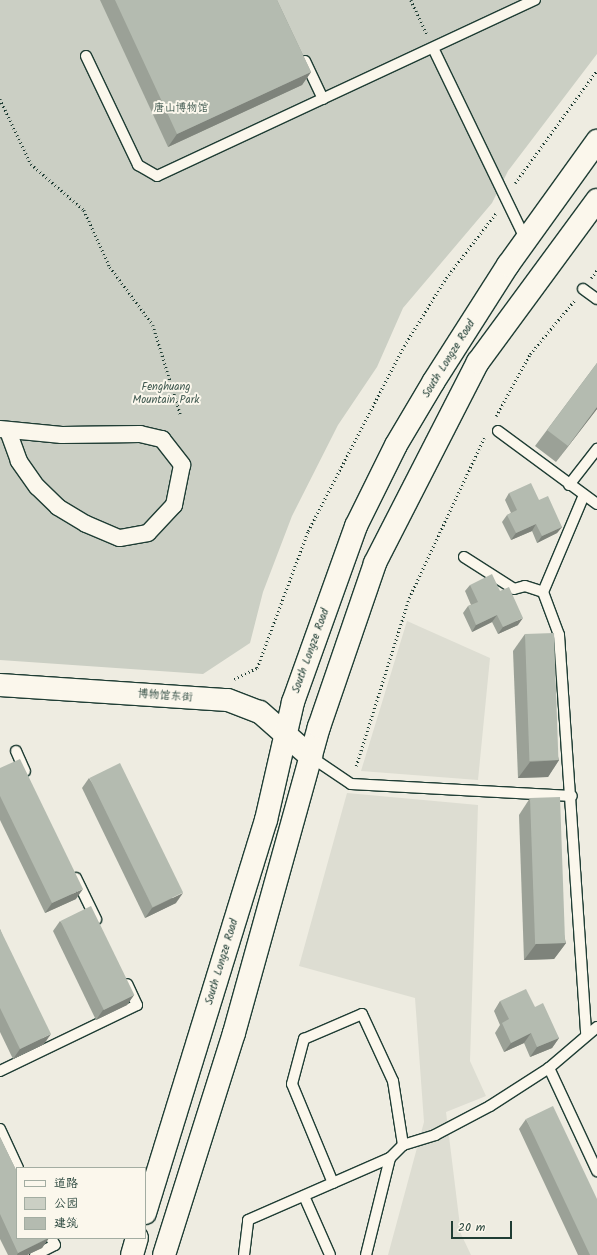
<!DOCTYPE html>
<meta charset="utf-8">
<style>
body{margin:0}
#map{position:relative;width:597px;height:1255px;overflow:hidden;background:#eeece1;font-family:Kalam,"LXGW WenKai TC",sans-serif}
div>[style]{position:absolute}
.built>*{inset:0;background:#ddddd2}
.green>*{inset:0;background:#cbcfc4}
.path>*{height:2.5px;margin-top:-1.25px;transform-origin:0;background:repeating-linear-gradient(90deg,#1f3d34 0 1px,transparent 0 4px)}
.roads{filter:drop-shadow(1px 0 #1f3d34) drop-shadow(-1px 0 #1f3d34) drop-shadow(0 1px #1f3d34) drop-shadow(0 -1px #1f3d34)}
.service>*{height:10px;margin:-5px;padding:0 5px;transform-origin:5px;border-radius:5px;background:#fbf7ec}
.pedestrian>*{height:16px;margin:-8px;padding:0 8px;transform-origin:8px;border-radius:8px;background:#fbf7ec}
.tertiary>*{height:22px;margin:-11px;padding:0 11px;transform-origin:11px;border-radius:11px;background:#fbf7ec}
.primary>*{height:22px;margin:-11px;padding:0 11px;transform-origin:11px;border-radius:11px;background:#fbf7ec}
.wall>*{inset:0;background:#9ba197}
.shaded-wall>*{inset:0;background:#7e837b}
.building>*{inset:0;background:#b4bbb0;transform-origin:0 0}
span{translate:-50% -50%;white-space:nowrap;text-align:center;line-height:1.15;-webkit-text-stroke:4px #fbf7ec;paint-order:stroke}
.park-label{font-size:11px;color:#415a51}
.street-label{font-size:11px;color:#1f3d34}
.legend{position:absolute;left:16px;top:1167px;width:130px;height:72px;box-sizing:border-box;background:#fbf7ec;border:1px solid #a3ada2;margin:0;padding:5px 7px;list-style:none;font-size:12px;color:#1f3d34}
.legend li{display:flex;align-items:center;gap:8px;height:20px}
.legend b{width:20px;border:1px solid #a3ada2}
.scale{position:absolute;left:451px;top:1221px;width:61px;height:18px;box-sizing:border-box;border:2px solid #1f3d34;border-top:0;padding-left:5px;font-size:12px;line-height:14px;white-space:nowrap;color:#1f3d34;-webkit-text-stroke:3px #fbf7ec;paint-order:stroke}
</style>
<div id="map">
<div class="built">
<div style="clip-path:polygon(407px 621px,490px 658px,478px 780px,361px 771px)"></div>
<div style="clip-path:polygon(347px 793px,478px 805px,470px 1061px,486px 1096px,446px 1112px,461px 1234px,471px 1255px,388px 1255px,424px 1122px,415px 998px,299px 966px)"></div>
</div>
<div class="green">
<div style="clip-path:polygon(0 0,597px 0,597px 54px,508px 171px,492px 203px,403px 308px,377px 367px,338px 425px,292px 516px,263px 592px,250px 643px,203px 674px,0 660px)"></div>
</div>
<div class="path">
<div style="left:411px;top:0;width:38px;rotate:65deg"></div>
<div style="left:0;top:99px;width:72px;rotate:64.5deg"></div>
<div style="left:31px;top:164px;width:70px;rotate:41deg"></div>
<div style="left:84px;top:210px;width:63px;rotate:65.5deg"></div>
<div style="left:110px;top:267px;width:72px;rotate:53.4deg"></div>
<div style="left:153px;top:325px;width:95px;rotate:72.9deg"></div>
<div style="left:515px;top:183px;width:140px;rotate:-54deg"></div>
<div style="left:591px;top:278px;width:10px;rotate:-53deg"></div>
<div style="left:496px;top:416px;width:71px;rotate:-61.3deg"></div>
<div style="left:530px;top:354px;width:69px;rotate:-50.3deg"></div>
<div style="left:234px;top:679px;width:25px;rotate:-26deg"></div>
<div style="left:257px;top:668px;width:146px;rotate:-69.6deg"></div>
<div style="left:308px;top:531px;width:208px;rotate:-62.6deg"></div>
<div style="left:404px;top:346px;width:80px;rotate:-58.3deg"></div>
<div style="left:446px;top:278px;width:82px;rotate:-52.4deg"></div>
<div style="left:356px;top:766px;width:176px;rotate:-72.5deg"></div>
<div style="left:409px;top:598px;width:177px;rotate:-64.9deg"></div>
</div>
<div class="roads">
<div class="service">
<div style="left:434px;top:50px;width:211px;rotate:64.2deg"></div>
<div style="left:86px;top:56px;width:121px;rotate:64.5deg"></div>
<div style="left:138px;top:165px;width:22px;rotate:30deg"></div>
<div style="left:157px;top:176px;width:417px;rotate:-25deg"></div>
<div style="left:305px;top:61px;width:42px;rotate:64.7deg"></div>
<div style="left:583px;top:289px;width:17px;rotate:36deg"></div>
<div style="left:498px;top:431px;width:123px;rotate:36.4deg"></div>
<div style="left:569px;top:485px;width:46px;rotate:-52.1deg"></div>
<div style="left:584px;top:495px;width:105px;rotate:112.9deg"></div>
<div style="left:543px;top:592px;width:46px;rotate:69.6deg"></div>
<div style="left:559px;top:635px;width:401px;rotate:86.1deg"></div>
<div style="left:464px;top:557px;width:59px;rotate:32.6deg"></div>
<div style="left:514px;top:589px;width:11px;rotate:-15deg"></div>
<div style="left:525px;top:586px;width:19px;rotate:18deg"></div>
<div style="left:16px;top:751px;width:22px;rotate:66deg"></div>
<div style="left:311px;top:757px;width:48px;rotate:34deg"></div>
<div style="left:351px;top:784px;width:221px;rotate:3.1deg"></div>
<div style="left:76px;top:878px;width:46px;rotate:64deg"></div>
<div style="left:549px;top:1068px;width:114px;rotate:65deg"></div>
<div style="left:0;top:1071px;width:152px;rotate:-25.7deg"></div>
<div style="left:137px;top:1005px;width:23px;rotate:-115deg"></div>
<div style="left:0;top:1129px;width:43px;rotate:65.2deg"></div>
<div style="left:333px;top:1183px;width:107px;rotate:-112.5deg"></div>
<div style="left:292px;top:1084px;width:47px;rotate:-75.1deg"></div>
<div style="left:304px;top:1039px;width:63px;rotate:-23.3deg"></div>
<div style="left:362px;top:1014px;width:74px;rotate:65.2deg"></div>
<div style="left:393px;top:1081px;width:65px;rotate:81.1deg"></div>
<div style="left:304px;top:1196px;width:64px;rotate:66.2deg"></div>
<div style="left:35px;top:1255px;width:22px;rotate:-27deg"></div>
<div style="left:55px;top:1245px;width:8px;rotate:-120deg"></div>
<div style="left:244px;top:1255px;width:35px;rotate:-83deg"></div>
<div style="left:248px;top:1220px;width:155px;rotate:-23.6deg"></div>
<div style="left:366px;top:1255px;width:100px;rotate:-76.1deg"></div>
<div style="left:390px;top:1158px;width:18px;rotate:-45deg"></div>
<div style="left:403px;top:1145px;width:34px;rotate:-17deg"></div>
<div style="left:435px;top:1135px;width:62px;rotate:-27.8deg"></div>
<div style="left:490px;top:1106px;width:70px;rotate:-32.8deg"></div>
<div style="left:549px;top:1068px;width:63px;rotate:-40.5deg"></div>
</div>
<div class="pedestrian">
<div style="left:0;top:429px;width:62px;rotate:5.5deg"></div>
<div style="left:62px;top:435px;width:78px;rotate:-0.7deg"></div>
<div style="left:140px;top:434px;width:23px;rotate:13deg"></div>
<div style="left:162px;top:439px;width:33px;rotate:52deg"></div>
<div style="left:182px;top:465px;width:41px;rotate:101.3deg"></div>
<div style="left:174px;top:505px;width:38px;rotate:133deg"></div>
<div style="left:148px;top:533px;width:29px;rotate:170deg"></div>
<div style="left:119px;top:538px;width:36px;rotate:-157deg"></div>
<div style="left:86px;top:524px;width:33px;rotate:-149deg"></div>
<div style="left:58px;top:507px;width:29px;rotate:-136deg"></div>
<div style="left:37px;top:487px;width:32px;rotate:-125deg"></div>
<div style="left:19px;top:461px;width:33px;rotate:-110deg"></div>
</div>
<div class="tertiary">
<div style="left:0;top:685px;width:228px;rotate:3.8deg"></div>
<div style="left:228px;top:700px;width:34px;rotate:21deg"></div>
<div style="left:260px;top:712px;width:68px;rotate:41.4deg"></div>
</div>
<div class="primary">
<div style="left:145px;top:1213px;width:411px;rotate:-72.9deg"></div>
<div style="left:266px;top:820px;width:121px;rotate:-77.1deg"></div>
<div style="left:293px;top:702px;width:187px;rotate:-70.3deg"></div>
<div style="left:356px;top:526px;width:90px;rotate:-63.7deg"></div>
<div style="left:396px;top:445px;width:74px;rotate:-59.3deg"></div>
<div style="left:434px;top:381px;width:138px;rotate:-57.5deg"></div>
<div style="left:508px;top:265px;width:153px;rotate:-54.3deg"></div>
<div style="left:132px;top:1255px;width:18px;rotate:-74deg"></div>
<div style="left:164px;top:1255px;width:233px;rotate:-72.5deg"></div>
<div style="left:234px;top:1033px;width:318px;rotate:-74.5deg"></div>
<div style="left:319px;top:727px;width:173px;rotate:-71.1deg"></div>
<div style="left:375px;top:563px;width:226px;rotate:-62.9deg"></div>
<div style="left:478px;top:362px;width:201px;rotate:-53.7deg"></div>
</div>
</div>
<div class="wall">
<div style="clip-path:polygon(100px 0,277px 0,311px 72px,302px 85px,168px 147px)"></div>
<div style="clip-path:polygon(597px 363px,597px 409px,556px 462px,535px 446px,547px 430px)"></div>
<div style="clip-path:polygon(509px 493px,539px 500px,562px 527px,557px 533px,537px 543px,532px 531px,511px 540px,502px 522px,507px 515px,511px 513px,505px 500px)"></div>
<div style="clip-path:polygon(470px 585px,500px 591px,518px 625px,498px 634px,492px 622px,472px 632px,463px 613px,468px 606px,471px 605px,465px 591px)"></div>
<div style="clip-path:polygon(525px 634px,559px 760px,548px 777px,518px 778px,513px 651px)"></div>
<div style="clip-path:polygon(0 768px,76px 899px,45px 913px,0 820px)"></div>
<div style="clip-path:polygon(89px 778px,176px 903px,145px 918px,82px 788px)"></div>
<div style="clip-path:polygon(530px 798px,566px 943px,554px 959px,524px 960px,519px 815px)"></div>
<div style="clip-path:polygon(60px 921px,134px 995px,127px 1005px,96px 1020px,53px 931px)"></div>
<div style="clip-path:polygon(0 929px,44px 1044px,13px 1059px,0 1032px)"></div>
<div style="clip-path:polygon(500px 1001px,535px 1007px,559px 1038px,552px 1048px,530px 1057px,524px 1043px,504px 1052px,495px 1033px,500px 1025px,494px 1011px)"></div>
<div style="clip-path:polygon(526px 1119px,597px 1255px,578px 1255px,519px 1129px)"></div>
<div style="clip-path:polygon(0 1137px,49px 1238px,42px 1248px,27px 1255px,8px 1255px,0 1239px)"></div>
</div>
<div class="shaded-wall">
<div style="clip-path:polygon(311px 72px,302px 85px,168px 147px,177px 134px)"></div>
<div style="clip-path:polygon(597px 407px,597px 409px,556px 462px,568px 446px)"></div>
<div style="clip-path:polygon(536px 524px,532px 531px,511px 540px,516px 533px)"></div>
<div style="clip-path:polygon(562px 527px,557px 533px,537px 543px,542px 536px)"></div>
<div style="clip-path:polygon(497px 615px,492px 622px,472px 632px,476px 625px)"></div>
<div style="clip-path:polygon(523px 618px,518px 625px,498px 634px,503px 627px)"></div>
<div style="clip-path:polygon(559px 760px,548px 777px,518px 778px,530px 762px)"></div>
<div style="clip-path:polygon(83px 889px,76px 899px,45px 913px,52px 903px)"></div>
<div style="clip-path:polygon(183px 893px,176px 903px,145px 918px,152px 908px)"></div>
<div style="clip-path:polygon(566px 943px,554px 959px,524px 960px,536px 944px)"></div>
<div style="clip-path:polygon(134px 995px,127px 1005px,96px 1020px,103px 1010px)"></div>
<div style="clip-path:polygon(531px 1033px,524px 1043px,504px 1052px,511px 1043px)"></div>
<div style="clip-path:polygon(51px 1034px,44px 1044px,13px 1059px,20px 1049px)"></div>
<div style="clip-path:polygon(559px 1038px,552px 1048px,530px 1057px,537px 1047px)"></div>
<div style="clip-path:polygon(49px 1238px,42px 1248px,27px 1255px,17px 1255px,18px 1253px)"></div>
</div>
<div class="building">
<div style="clip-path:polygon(115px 0,277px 0,311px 72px,177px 134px)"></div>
<div style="clip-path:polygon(597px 363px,597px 407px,568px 446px,547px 430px)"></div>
<div style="clip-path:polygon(531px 483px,539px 500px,548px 496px,562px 527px,542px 536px,536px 524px,516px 533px,507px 515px,517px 510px,509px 493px)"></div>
<div style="clip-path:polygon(492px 574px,500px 591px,509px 587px,523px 618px,503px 627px,497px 615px,476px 625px,468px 606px,478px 602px,470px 585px)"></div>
<div style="left:554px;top:633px;width:127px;height:29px;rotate:88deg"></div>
<div style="clip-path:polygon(20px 759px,83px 889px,52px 903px,0 796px,0 768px)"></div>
<div style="left:120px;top:763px;width:144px;height:34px;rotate:64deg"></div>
<div style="left:560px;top:797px;width:146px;height:30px;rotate:88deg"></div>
<div style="left:91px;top:906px;width:99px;height:34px;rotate:64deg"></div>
<div style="clip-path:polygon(0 929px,51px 1034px,20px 1049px,0 1008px)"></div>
<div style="clip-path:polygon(526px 989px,535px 1007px,543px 1003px,559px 1038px,537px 1047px,531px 1033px,511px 1043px,502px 1023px,509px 1019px,500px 1001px)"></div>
<div style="clip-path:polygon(553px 1106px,597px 1199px,597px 1255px,590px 1255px,526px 1119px)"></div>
<div style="clip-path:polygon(0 1137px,17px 1172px,17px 1238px,48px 1238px,18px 1253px,0 1214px)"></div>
</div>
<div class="park-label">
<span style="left:181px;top:108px">唐山博物馆</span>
<span style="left:166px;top:394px">Fenghuang<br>Mountain Park</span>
</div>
<div class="street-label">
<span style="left:449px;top:359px;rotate:-58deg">South Longze Road</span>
<span style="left:311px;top:651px;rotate:-70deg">South Longze Road</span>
<span style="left:165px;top:696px;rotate:4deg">博物馆东街</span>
<span style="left:222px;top:962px;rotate:-73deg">South Longze Road</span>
</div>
<ul class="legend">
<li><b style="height:5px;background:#fbf7ec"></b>道路</li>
<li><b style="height:11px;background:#cbcfc4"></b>公园</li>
<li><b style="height:11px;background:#b4bbb0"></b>建筑</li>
</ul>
<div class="scale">20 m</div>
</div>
